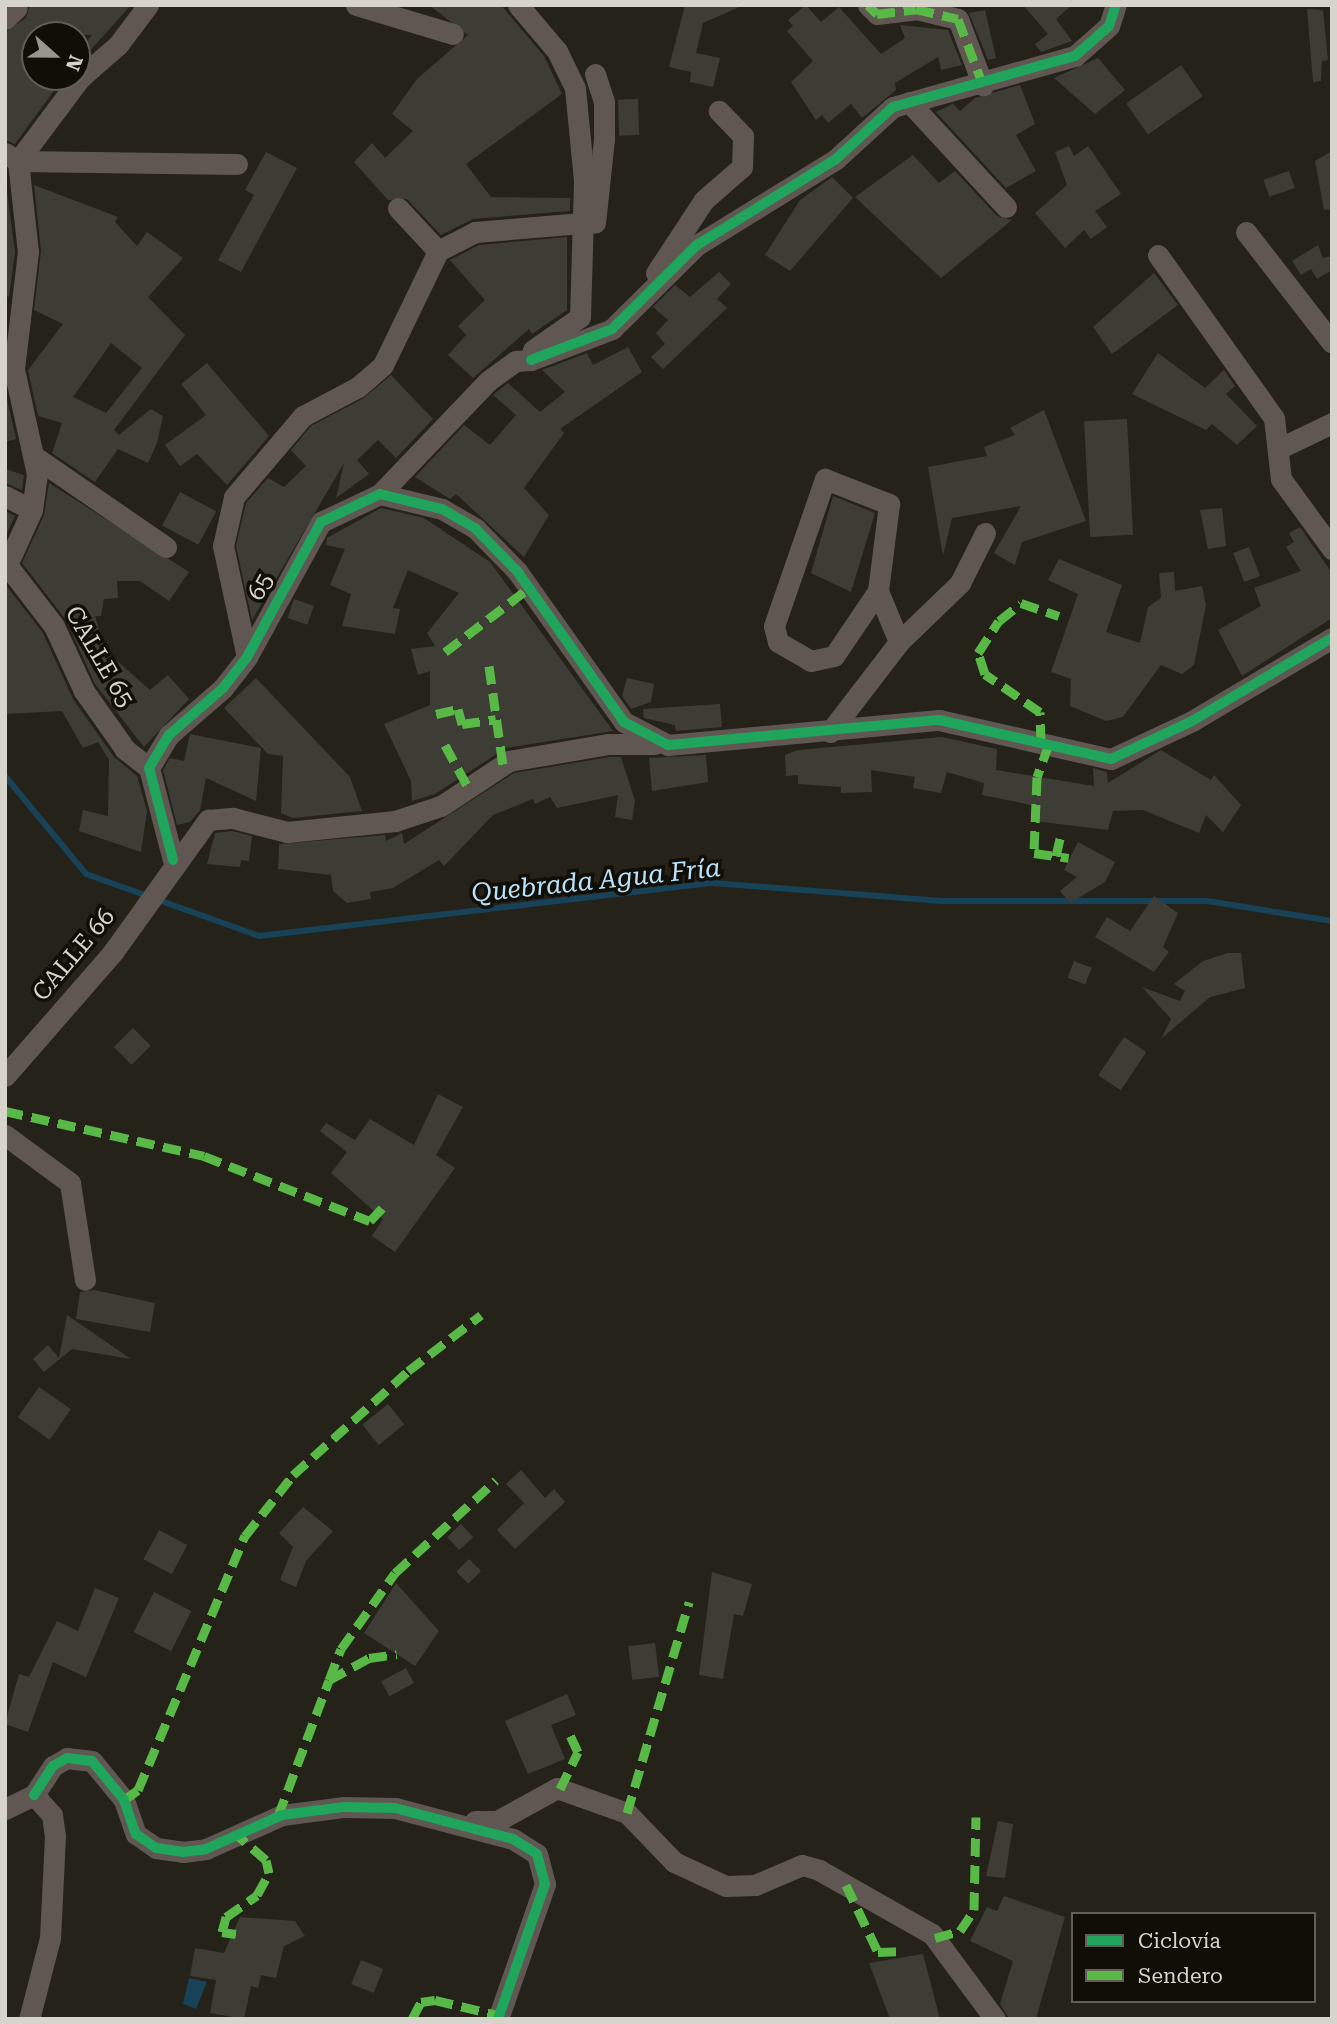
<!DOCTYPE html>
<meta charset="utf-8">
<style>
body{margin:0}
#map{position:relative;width:1337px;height:2024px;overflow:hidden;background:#242219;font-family:"Roboto Serif",serif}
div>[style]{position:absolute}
.water>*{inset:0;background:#184257}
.stream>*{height:6px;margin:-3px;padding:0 3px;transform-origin:3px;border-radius:3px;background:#184257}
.building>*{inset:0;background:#3e3d35;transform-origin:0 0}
.minor>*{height:21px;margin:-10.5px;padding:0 10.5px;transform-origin:10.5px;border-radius:10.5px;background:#605752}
.quiet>*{height:9px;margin-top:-4.5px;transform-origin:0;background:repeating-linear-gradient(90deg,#58b947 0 18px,transparent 0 27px)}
.cycleway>*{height:10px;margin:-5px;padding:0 5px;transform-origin:5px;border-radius:5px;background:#20a55d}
span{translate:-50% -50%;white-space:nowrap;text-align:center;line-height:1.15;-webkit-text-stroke:7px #100e07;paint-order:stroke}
.street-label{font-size:24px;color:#d7d5cb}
.water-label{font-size:26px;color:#b9e2fb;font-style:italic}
.frame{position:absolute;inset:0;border:7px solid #d7d5cb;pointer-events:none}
.legend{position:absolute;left:1071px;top:1912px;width:245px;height:91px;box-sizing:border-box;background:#100e07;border:2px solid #605e55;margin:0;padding:9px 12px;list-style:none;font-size:21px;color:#d7d5cb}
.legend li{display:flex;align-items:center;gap:14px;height:35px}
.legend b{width:35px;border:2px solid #605e55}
.north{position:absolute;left:21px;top:21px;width:70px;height:70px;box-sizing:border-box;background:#100e07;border:2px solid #605e55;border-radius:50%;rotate:111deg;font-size:19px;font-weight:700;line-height:28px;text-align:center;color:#d7d5cb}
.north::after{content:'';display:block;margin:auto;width:24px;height:32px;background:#98968d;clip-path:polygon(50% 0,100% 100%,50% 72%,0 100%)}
</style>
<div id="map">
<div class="water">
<div style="clip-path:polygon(189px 1978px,207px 1982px,196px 2009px,183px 2004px)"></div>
</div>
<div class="stream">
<div style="left:5px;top:776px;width:127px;rotate:50.4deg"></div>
<div style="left:86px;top:874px;width:184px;rotate:19.7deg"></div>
<div style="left:259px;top:936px;width:457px;rotate:-6.7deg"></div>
<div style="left:713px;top:883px;width:232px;rotate:4.5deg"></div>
<div style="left:944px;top:901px;width:263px"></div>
<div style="left:1207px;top:901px;width:127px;rotate:9.1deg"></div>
</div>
<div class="building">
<div style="clip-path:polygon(30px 5px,131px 5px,87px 54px,81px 49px,92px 35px,35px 35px,35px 77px,64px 77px,15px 144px,5px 140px,5px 32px,26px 18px)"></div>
<div style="clip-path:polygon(429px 5px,501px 5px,544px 56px,562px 94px,466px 164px,491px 197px,570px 198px,570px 211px,473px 219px,441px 235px,407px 199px,388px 200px,354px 162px,372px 143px,385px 158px,413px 131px,392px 114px,417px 79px,468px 35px)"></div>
<div style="clip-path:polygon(685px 5px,744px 5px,703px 23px,696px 53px,720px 58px,713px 87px,690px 82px,691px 72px,669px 67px)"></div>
<div style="clip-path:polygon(806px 5px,821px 22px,839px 7px,881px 54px,905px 38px,900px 25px,948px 30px,962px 65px,941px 70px,938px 57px,895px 83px,896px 90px,862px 118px,851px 104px,828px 123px,822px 115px,816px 120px,791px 82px,813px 61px,787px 31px,793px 26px,788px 20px)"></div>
<div style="clip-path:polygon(1023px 5px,1072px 5px,1056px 19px,1072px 41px,1041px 52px,1035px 44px,1048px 34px)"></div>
<div style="clip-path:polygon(1307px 9px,1323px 10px,1328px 60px,1322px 61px,1321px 81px,1313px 82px)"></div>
<div style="clip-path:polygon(985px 10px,996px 58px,988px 60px,969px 13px)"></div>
<div style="clip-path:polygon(1098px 58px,1125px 90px,1095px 114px,1054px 78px)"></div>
<div style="left:1181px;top:65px;width:38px;height:67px;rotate:55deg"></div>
<div style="clip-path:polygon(1020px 85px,1035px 124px,1016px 135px,1036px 171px,1006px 188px,936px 112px,953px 104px,960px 111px,975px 98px)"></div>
<div style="left:638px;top:99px;width:36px;height:20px;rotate:88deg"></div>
<div style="clip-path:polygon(1069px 146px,1074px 156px,1088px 146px,1121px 194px,1095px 211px,1107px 227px,1091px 239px,1084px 230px,1065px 248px,1035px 213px,1067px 185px,1055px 152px)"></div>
<div style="clip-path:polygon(1332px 151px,1332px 209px,1324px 210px,1315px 161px)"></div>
<div style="clip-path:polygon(266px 152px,297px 168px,241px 272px,218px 260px,254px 195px,245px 190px)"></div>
<div style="clip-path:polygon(913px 155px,939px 183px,955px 171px,997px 216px,1012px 220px,941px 278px,855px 197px)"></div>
<div style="left:1289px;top:171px;width:18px;height:27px;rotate:71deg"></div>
<div style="clip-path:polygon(5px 176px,15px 252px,9px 297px,5px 295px)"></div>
<div style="clip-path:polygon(832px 177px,853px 198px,790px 271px,765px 255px,800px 200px)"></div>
<div style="clip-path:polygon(evenodd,34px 185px,118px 217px,115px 222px,137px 246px,147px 232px,183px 258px,148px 297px,185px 335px,114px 430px,119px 435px,151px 409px,163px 416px,157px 443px,148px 463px,118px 449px,95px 482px,52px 453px,62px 423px,38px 416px,28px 370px,63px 324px,34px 310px,41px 251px,34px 185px,111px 343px,142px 368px,106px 413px,73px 397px,111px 343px)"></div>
<div style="clip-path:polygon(567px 237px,567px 310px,532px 334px,529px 329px,473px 378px,448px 355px,466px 335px,458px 326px,485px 300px,450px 260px,479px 245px)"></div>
<div style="clip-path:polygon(1318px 245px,1323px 258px,1332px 256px,1332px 270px,1317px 279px,1311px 269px,1301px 275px,1292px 261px)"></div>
<div style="clip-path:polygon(719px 272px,731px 284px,717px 299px,727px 308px,663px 369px,651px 357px,665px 344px,656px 333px,668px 320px,653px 307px,675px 285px,690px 297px)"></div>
<div style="clip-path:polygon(1154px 273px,1178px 305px,1112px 354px,1093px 327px)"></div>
<div style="clip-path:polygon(628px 347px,642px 372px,560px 429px,564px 433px,524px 488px,549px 515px,524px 557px,456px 494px,450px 499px,415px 477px,464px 425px,490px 445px,516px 415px,493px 395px,508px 383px,540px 412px,565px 392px,542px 370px,587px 353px,593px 365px)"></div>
<div style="clip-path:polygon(1158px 353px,1205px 388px,1224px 370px,1235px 386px,1226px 394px,1257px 426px,1237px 445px,1212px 424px,1206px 430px,1132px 394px)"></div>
<div style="clip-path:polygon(207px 363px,269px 436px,227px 485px,197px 454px,180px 466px,165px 445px,206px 415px,181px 384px)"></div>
<div style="clip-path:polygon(391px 375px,433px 419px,396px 458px,378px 440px,357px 460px,369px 474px,336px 498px,344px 463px,252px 620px,236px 546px,246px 503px,268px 478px,284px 487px,306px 466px,291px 450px,311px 426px,364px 398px)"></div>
<div style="clip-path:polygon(5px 390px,16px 439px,5px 442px)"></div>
<div style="clip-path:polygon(1044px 410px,1086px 521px,1022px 542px,1015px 565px,994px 553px,1021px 506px,952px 518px,943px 556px,928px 467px,987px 456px,984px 447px,1015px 435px,1010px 428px)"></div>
<div style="left:1127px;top:419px;width:116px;height:43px;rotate:87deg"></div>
<div style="clip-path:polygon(5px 469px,24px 475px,22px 490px,5px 483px)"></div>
<div style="clip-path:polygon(49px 483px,189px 572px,169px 601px,140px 581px,117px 581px,118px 598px,104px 599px,101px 616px,95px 616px,105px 650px,150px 690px,168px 675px,189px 699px,144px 747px,95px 684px,66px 620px,22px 563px,44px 515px)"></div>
<div style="left:180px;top:492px;width:41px;height:38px;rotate:28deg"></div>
<div style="clip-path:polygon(833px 496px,875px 513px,851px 592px,811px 573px)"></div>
<div style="clip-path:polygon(381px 508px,424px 518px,490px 562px,613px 731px,506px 748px,435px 794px,412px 801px,411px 781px,384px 724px,430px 705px,430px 671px,418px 675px,411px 649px,435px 646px,427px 633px,459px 593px,408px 570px,393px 608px,400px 609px,395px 634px,342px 626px,351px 594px,330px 585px,345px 549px,326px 545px,327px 538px)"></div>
<div style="clip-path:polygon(1222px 508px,1226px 546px,1208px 549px,1200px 510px)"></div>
<div style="clip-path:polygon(5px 511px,15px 516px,5px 537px)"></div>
<div style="clip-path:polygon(1300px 527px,1332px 573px,1332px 618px,1242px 676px,1218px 630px,1261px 606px,1254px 588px,1301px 571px,1286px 547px,1294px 542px,1289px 533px)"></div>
<div style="left:1249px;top:547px;width:31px;height:17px;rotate:69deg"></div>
<div style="clip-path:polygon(1059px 559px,1122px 585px,1106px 632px,1140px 643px,1148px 607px,1161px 598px,1159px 573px,1174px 572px,1175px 591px,1202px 586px,1206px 605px,1194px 665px,1182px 674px,1161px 665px,1123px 717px,1106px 721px,1070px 706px,1071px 679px,1051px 672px,1078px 594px,1048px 580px)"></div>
<div style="clip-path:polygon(5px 584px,43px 633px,73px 699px,114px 757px,137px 776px,147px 811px,141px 852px,79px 831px,83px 810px,108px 816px,109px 760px,98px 742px,83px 748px,62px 711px,5px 714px)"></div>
<div style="left:294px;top:599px;width:21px;height:20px;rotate:19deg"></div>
<div style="clip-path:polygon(256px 678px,350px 777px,362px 811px,293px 818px,281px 813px,283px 756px,268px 754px,224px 708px)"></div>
<div style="clip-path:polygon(627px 678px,654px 684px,651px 702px,631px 709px,622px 696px)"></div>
<div style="clip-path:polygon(720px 704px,722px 727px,676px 731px,675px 725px,644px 718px,643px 709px)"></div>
<div style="clip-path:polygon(190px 734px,261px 748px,256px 801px,206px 778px,200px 810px,190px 822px,177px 825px,163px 770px,170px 758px,184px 761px)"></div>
<div style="clip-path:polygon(942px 737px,997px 749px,996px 770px,1094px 786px,1093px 768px,1107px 772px,1108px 783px,1161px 750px,1211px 780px,1214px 775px,1241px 805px,1223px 832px,1206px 815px,1199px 833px,1143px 810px,1113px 811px,1108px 830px,1034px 821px,1036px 806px,982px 795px,984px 783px,947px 772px,941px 793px,913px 788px,915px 777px,871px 770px,872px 792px,841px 793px,841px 787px,798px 784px,798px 775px,786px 776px,785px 755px,798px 750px)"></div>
<div style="clip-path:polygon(706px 755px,708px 782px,652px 791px,649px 758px)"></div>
<div style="clip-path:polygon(609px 757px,621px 757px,635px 801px,632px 820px,615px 817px,618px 795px,557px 808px,550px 797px,535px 804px,533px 799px,493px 815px,444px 866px,439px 860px,393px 888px,370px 892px,371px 899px,347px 903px,333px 891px,331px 875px,278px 869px,279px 844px,385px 835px,386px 841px,402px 833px,404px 844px,514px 773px)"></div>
<div style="clip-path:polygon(232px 831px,252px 836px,249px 861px,241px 860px,240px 867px,207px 864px,215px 833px)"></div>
<div style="clip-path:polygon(1078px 842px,1115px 862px,1105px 882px,1070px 903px,1060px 891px,1077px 877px,1064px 870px)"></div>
<div style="clip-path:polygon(1154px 896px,1178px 913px,1163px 947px,1169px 952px,1154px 972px,1095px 937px,1107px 917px,1130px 931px)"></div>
<div style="clip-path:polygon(1228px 953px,1241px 953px,1245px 988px,1210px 997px,1161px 1039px,1171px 1019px,1142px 987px,1180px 1001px,1185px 991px,1174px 984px,1203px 961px)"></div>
<div style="left:1074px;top:961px;width:19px;height:18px;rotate:21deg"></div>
<div style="left:133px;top:1028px;width:25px;height:27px;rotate:45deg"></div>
<div style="left:1124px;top:1037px;width:27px;height:46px;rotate:34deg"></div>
<div style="clip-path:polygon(438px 1094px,463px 1107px,436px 1155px,455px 1168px,395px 1252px,372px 1236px,383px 1219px,331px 1173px,347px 1152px,320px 1131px,326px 1123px,355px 1140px,370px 1119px,414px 1145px)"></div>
<div style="clip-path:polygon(94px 1290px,155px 1303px,150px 1332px,76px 1319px,80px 1292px)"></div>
<div style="clip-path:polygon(67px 1315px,131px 1359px,72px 1349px,44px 1372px,33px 1359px,48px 1345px,59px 1358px)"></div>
<div style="left:39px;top:1387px;width:39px;height:37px;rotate:35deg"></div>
<div style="left:388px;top:1404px;width:26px;height:33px;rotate:51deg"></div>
<div style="clip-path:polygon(521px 1470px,545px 1498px,554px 1489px,565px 1502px,515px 1549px,497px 1530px,524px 1503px,506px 1484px)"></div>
<div style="clip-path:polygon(303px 1507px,333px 1531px,306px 1561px,296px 1587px,280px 1580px,293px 1547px,279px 1533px)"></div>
<div style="left:461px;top:1524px;width:18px;height:19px;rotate:47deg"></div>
<div style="left:159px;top:1530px;width:32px;height:33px;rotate:28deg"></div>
<div style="left:469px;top:1559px;width:17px;height:18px;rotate:45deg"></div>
<div style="clip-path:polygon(712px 1572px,752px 1584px,743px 1616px,734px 1614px,723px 1679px,699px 1675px)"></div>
<div style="clip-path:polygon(396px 1583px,439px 1631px,415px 1666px,364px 1633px)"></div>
<div style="clip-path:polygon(95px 1588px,119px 1598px,86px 1677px,53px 1662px,28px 1732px,5px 1724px,19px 1674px,29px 1677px,57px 1621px,78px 1631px)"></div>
<div style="left:154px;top:1592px;width:42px;height:45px;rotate:27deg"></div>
<div style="left:655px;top:1643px;width:34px;height:27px;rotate:83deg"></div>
<div style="left:406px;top:1668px;width:17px;height:28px;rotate:62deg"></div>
<div style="clip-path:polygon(567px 1694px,576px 1715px,551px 1725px,565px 1759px,528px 1774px,505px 1721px)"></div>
<div style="clip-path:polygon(998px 1821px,1013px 1824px,1005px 1878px,986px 1876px)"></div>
<div style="clip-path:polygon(1004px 1896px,1065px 1917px,1036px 2019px,1008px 2017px,1000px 2004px,1013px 1961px,970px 1941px,987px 1907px,997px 1911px)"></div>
<div style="clip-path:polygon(240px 1917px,295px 1921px,305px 1936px,284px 1946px,276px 1978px,261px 1975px,258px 1988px,251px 1986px,244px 2019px,210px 2013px,216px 1980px,190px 1976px,195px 1948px,224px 1953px)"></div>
<div style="clip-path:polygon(923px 1954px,940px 2019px,890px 2019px,869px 1963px)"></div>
<div style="left:361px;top:1960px;width:24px;height:26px;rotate:22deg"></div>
</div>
<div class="minor">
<div style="left:356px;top:5px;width:101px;rotate:16.6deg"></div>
<div style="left:868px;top:5px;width:13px;rotate:45deg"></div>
<div style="left:877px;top:14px;width:39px;rotate:-7deg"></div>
<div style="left:916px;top:9px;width:43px;rotate:13.4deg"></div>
<div style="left:958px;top:19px;width:71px;rotate:69.3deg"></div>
<div style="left:5px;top:19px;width:16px;rotate:-43deg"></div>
<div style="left:595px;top:74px;width:29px;rotate:72deg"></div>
<div style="left:604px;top:102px;width:37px;rotate:90deg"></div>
<div style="left:604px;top:139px;width:84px;rotate:96.1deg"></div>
<div style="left:909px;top:102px;width:143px;rotate:47.3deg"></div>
<div style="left:5px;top:153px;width:15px;rotate:32deg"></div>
<div style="left:18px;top:161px;width:104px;rotate:-53.2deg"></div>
<div style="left:80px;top:78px;width:50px;rotate:-41deg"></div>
<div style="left:118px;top:45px;width:50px;rotate:-53.1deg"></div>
<div style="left:398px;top:208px;width:59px;rotate:47.1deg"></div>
<div style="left:1246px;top:232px;width:140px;rotate:52.2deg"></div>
<div style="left:1158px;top:255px;width:200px;rotate:54.6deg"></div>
<div style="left:1274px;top:418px;width:61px;rotate:83.5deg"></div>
<div style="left:1281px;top:479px;width:87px;rotate:53.9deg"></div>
<div style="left:656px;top:273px;width:87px;rotate:-56.7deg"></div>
<div style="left:704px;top:200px;width:50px;rotate:-41deg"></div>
<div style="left:742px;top:167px;width:31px;rotate:-88deg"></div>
<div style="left:743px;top:136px;width:35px;rotate:-134deg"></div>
<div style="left:531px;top:360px;width:87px;rotate:-20.9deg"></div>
<div style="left:612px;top:329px;width:120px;rotate:-44.7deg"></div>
<div style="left:697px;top:245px;width:163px;rotate:-31.7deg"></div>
<div style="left:836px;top:159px;width:77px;rotate:-42.4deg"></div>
<div style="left:893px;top:107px;width:189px;rotate:-15.7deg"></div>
<div style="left:1075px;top:56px;width:45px;rotate:-41.4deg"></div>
<div style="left:1109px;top:26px;width:22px;rotate:-72deg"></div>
<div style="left:1280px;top:448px;width:58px;rotate:-25.7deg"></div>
<div style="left:35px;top:457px;width:159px;rotate:34.5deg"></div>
<div style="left:380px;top:494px;width:156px;rotate:-46.3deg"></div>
<div style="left:488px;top:381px;width:34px;rotate:-36deg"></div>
<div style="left:516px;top:361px;width:15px;rotate:-4deg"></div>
<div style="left:531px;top:360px;width:10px;rotate:-79deg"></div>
<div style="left:533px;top:350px;width:57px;rotate:-35.1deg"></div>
<div style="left:580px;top:317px;width:137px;rotate:-88.3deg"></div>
<div style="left:584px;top:180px;width:92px;rotate:-95.6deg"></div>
<div style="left:575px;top:88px;width:41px;rotate:-115.9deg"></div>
<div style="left:557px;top:51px;width:60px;rotate:-130.3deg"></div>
<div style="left:5px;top:496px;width:30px;rotate:27deg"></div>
<div style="left:878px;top:591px;width:78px;rotate:124.1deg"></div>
<div style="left:834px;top:656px;width:24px;rotate:168deg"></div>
<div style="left:811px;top:661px;width:38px;rotate:-150deg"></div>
<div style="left:778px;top:642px;width:16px;rotate:-104deg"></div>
<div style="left:774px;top:626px;width:156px;rotate:-70.9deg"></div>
<div style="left:825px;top:479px;width:69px;rotate:21.3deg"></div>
<div style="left:889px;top:504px;width:88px;rotate:97.2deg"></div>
<div style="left:878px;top:591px;width:55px;rotate:67.6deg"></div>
<div style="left:247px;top:657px;width:114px;rotate:-102.2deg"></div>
<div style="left:223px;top:546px;width:50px;rotate:-77.3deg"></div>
<div style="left:234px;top:497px;width:106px;rotate:-49.6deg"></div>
<div style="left:303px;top:416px;width:62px;rotate:-27.8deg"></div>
<div style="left:358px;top:387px;width:33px;rotate:-41deg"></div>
<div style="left:383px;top:365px;width:127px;rotate:-64.2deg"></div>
<div style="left:438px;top:251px;width:42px;rotate:-27.2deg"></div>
<div style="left:475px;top:232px;width:107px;rotate:-4.8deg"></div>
<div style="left:830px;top:732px;width:113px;rotate:-52.5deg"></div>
<div style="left:899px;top:642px;width:85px;rotate:-44deg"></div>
<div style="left:960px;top:583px;width:56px;rotate:-63.4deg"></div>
<div style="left:149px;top:768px;width:31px;rotate:-142deg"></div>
<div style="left:125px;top:749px;width:71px;rotate:-125.3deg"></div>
<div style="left:84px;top:691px;width:72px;rotate:-114.8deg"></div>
<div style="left:54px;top:626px;width:77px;rotate:-127.6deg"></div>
<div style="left:7px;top:565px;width:60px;rotate:-65.6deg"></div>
<div style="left:32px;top:510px;width:36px;rotate:-82deg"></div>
<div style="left:37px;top:474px;width:107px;rotate:-102.4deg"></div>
<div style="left:14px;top:369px;width:118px;rotate:-83.2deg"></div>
<div style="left:28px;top:252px;width:92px;rotate:-96.3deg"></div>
<div style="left:18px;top:161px;width:219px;rotate:0.8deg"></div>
<div style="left:173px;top:860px;width:95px;rotate:-104.6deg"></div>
<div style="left:149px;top:768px;width:39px;rotate:-59deg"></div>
<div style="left:169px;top:735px;width:72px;rotate:-41deg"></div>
<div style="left:223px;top:688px;width:39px;rotate:-52deg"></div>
<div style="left:247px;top:657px;width:154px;rotate:-61.3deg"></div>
<div style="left:321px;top:522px;width:65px;rotate:-25.4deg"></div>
<div style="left:380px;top:494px;width:64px;rotate:13.6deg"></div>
<div style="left:442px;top:509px;width:39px;rotate:30deg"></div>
<div style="left:476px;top:529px;width:59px;rotate:45.7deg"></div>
<div style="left:517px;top:571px;width:185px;rotate:54.7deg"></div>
<div style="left:624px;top:722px;width:50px;rotate:27.6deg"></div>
<div style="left:668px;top:745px;width:272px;rotate:-5.3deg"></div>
<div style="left:939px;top:720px;width:176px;rotate:12.8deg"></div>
<div style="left:1111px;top:759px;width:89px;rotate:-25.1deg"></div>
<div style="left:1192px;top:721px;width:163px;rotate:-30.7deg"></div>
<div style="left:5px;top:1076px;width:164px;rotate:-48.9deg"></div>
<div style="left:113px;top:952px;width:163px;rotate:-54.3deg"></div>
<div style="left:208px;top:820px;width:25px;rotate:-5deg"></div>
<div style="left:233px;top:818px;width:56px;rotate:14.5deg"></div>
<div style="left:287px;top:832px;width:109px;rotate:-5.8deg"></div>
<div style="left:395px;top:821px;width:48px;rotate:-18.1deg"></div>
<div style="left:441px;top:806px;width:82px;rotate:-33.5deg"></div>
<div style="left:509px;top:761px;width:100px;rotate:-9.7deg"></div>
<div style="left:608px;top:744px;width:47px"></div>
<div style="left:5px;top:1135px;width:81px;rotate:36.4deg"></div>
<div style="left:70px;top:1183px;width:98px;rotate:81.2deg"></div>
<div style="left:34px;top:1795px;width:35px;rotate:-57deg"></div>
<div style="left:53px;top:1766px;width:16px;rotate:-30deg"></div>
<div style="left:67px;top:1758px;width:25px;rotate:7deg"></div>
<div style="left:92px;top:1761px;width:50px;rotate:50.6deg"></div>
<div style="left:124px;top:1800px;width:36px;rotate:71deg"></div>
<div style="left:136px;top:1834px;width:24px;rotate:35deg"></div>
<div style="left:156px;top:1848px;width:27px;rotate:8deg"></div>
<div style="left:183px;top:1852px;width:23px;rotate:-7deg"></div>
<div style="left:206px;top:1849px;width:83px;rotate:-24.1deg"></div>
<div style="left:282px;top:1815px;width:63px;rotate:-7.4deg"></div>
<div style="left:344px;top:1807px;width:51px;rotate:1.1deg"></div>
<div style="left:395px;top:1808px;width:122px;rotate:14.7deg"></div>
<div style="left:513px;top:1839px;width:28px;rotate:32deg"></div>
<div style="left:537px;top:1854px;width:31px;rotate:75deg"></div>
<div style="left:545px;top:1884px;width:143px;rotate:109.2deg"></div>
<div style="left:5px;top:1809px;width:32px;rotate:-26deg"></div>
<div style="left:34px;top:1795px;width:27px;rotate:48deg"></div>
<div style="left:52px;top:1815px;width:21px;rotate:82deg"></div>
<div style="left:55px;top:1836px;width:102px;rotate:92.8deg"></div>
<div style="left:50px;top:1938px;width:84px;rotate:104.5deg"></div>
<div style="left:475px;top:1821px;width:22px"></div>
<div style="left:497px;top:1821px;width:68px;rotate:-28.8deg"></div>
<div style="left:557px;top:1788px;width:74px;rotate:19.7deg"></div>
<div style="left:627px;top:1813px;width:68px;rotate:46.2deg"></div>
<div style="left:674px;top:1862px;width:57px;rotate:24.8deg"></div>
<div style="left:726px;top:1886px;width:29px;rotate:-2deg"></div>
<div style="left:755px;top:1885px;width:51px;rotate:-23.1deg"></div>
<div style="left:802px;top:1865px;width:18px;rotate:16deg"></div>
<div style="left:819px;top:1870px;width:130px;rotate:29.5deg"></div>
<div style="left:932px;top:1934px;width:106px;rotate:53.5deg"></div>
</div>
<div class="quiet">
<div style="left:868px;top:5px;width:13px;rotate:45deg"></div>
<div style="left:877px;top:14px;width:39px;rotate:-7deg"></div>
<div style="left:916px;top:9px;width:43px;rotate:13.4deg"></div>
<div style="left:958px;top:19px;width:71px;rotate:69.3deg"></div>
<div style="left:445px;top:652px;width:106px;rotate:-37.3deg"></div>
<div style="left:489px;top:666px;width:100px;rotate:82deg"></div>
<div style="left:436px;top:714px;width:23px;rotate:-13deg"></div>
<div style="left:458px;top:709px;width:16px;rotate:75deg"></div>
<div style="left:462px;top:724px;width:34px;rotate:-8deg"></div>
<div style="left:1041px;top:742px;width:30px;rotate:-92deg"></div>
<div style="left:1040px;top:712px;width:67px;rotate:-145.4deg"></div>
<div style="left:985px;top:674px;width:22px;rotate:-108deg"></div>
<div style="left:978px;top:653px;width:38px;rotate:-57deg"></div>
<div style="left:999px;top:621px;width:28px;rotate:-39deg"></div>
<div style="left:1021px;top:603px;width:40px;rotate:18.9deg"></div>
<div style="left:1049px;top:744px;width:35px;rotate:110deg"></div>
<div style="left:1037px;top:777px;width:76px;rotate:92.3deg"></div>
<div style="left:1034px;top:853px;width:35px;rotate:8deg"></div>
<div style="left:445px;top:745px;width:50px;rotate:61.4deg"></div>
<div style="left:1056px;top:856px;width:18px;rotate:-77deg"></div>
<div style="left:5px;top:1111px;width:204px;rotate:12.7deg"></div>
<div style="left:204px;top:1156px;width:178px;rotate:21.4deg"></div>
<div style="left:370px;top:1221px;width:18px;rotate:-47deg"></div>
<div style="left:329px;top:1680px;width:33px;rotate:-69deg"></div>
<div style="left:341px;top:1649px;width:93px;rotate:-54.6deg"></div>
<div style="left:395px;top:1573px;width:137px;rotate:-42.6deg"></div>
<div style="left:560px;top:1789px;width:41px;rotate:-64.1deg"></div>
<div style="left:578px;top:1752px;width:19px;rotate:-115deg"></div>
<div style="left:124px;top:1800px;width:17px;rotate:-36deg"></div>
<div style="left:138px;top:1790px;width:276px;rotate:-67.2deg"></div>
<div style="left:245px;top:1536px;width:78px;rotate:-51.8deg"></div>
<div style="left:293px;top:1475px;width:155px;rotate:-42.1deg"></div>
<div style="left:408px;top:1371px;width:92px;rotate:-37.5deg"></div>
<div style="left:627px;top:1813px;width:220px;rotate:-73.6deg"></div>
<div style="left:278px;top:1816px;width:145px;rotate:-69.4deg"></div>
<div style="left:329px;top:1680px;width:46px;rotate:-28.8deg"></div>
<div style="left:369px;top:1658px;width:28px;rotate:-8deg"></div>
<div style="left:846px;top:1885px;width:74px;rotate:64.5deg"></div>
<div style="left:878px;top:1952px;width:25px;rotate:-2deg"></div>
<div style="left:236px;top:1934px;width:14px;rotate:-172deg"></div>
<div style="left:222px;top:1932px;width:16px;rotate:-75deg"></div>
<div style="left:226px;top:1917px;width:38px;rotate:-35deg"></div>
<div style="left:257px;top:1895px;width:25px;rotate:-61deg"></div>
<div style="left:269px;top:1873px;width:13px;rotate:-103deg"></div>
<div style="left:266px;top:1860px;width:38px;rotate:-139deg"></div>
<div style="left:935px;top:1938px;width:26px;rotate:-16deg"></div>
<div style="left:960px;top:1931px;width:25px;rotate:-56deg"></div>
<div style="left:974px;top:1910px;width:93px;rotate:-88.8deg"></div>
<div style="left:412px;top:2019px;width:19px;rotate:-62deg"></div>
<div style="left:421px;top:2002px;width:14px;rotate:-8deg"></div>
<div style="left:435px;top:2000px;width:65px;rotate:13.4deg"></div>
</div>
<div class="cycleway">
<div style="left:531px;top:360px;width:87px;rotate:-20.9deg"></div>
<div style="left:612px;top:329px;width:120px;rotate:-44.7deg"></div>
<div style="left:697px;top:245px;width:163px;rotate:-31.7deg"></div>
<div style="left:836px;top:159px;width:77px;rotate:-42.4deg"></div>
<div style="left:893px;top:107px;width:189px;rotate:-15.7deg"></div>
<div style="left:1075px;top:56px;width:45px;rotate:-41.4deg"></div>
<div style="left:1109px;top:26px;width:22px;rotate:-72deg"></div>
<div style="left:173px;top:860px;width:95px;rotate:-104.6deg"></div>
<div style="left:149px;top:768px;width:39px;rotate:-59deg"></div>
<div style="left:169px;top:735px;width:72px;rotate:-41deg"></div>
<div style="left:223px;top:688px;width:39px;rotate:-52deg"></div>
<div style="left:247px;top:657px;width:154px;rotate:-61.3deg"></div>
<div style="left:321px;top:522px;width:65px;rotate:-25.4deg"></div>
<div style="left:380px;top:494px;width:64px;rotate:13.6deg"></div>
<div style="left:442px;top:509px;width:39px;rotate:30deg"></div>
<div style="left:476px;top:529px;width:59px;rotate:45.7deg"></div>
<div style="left:517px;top:571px;width:185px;rotate:54.7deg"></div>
<div style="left:624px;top:722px;width:50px;rotate:27.6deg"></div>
<div style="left:668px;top:745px;width:272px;rotate:-5.3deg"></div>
<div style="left:939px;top:720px;width:176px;rotate:12.8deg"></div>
<div style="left:1111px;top:759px;width:89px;rotate:-25.1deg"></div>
<div style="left:1192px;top:721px;width:163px;rotate:-30.7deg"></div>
<div style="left:34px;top:1795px;width:35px;rotate:-57deg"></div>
<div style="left:53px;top:1766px;width:16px;rotate:-30deg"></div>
<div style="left:67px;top:1758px;width:25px;rotate:7deg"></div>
<div style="left:92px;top:1761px;width:50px;rotate:50.6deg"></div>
<div style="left:124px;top:1800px;width:36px;rotate:71deg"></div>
<div style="left:136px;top:1834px;width:24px;rotate:35deg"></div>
<div style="left:156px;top:1848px;width:27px;rotate:8deg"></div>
<div style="left:183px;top:1852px;width:23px;rotate:-7deg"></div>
<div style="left:206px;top:1849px;width:83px;rotate:-24.1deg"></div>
<div style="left:282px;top:1815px;width:63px;rotate:-7.4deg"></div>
<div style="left:344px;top:1807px;width:51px;rotate:1.1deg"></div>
<div style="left:395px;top:1808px;width:122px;rotate:14.7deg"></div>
<div style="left:513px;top:1839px;width:28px;rotate:32deg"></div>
<div style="left:537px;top:1854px;width:31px;rotate:75deg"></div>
<div style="left:545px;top:1884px;width:143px;rotate:109.2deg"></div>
</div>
<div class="street-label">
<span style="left:261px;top:587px;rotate:-61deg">65</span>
<span style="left:99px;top:657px;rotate:60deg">CALLE 65</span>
<span style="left:74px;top:955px;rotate:-50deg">CALLE 66</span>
</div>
<div class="water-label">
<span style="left:596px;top:881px;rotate:-6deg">Quebrada Agua Fría</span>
</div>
<div class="frame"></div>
<ul class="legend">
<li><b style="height:9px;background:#20a55d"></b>Ciclovía</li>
<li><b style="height:9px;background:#58b947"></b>Sendero</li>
</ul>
<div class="north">N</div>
</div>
